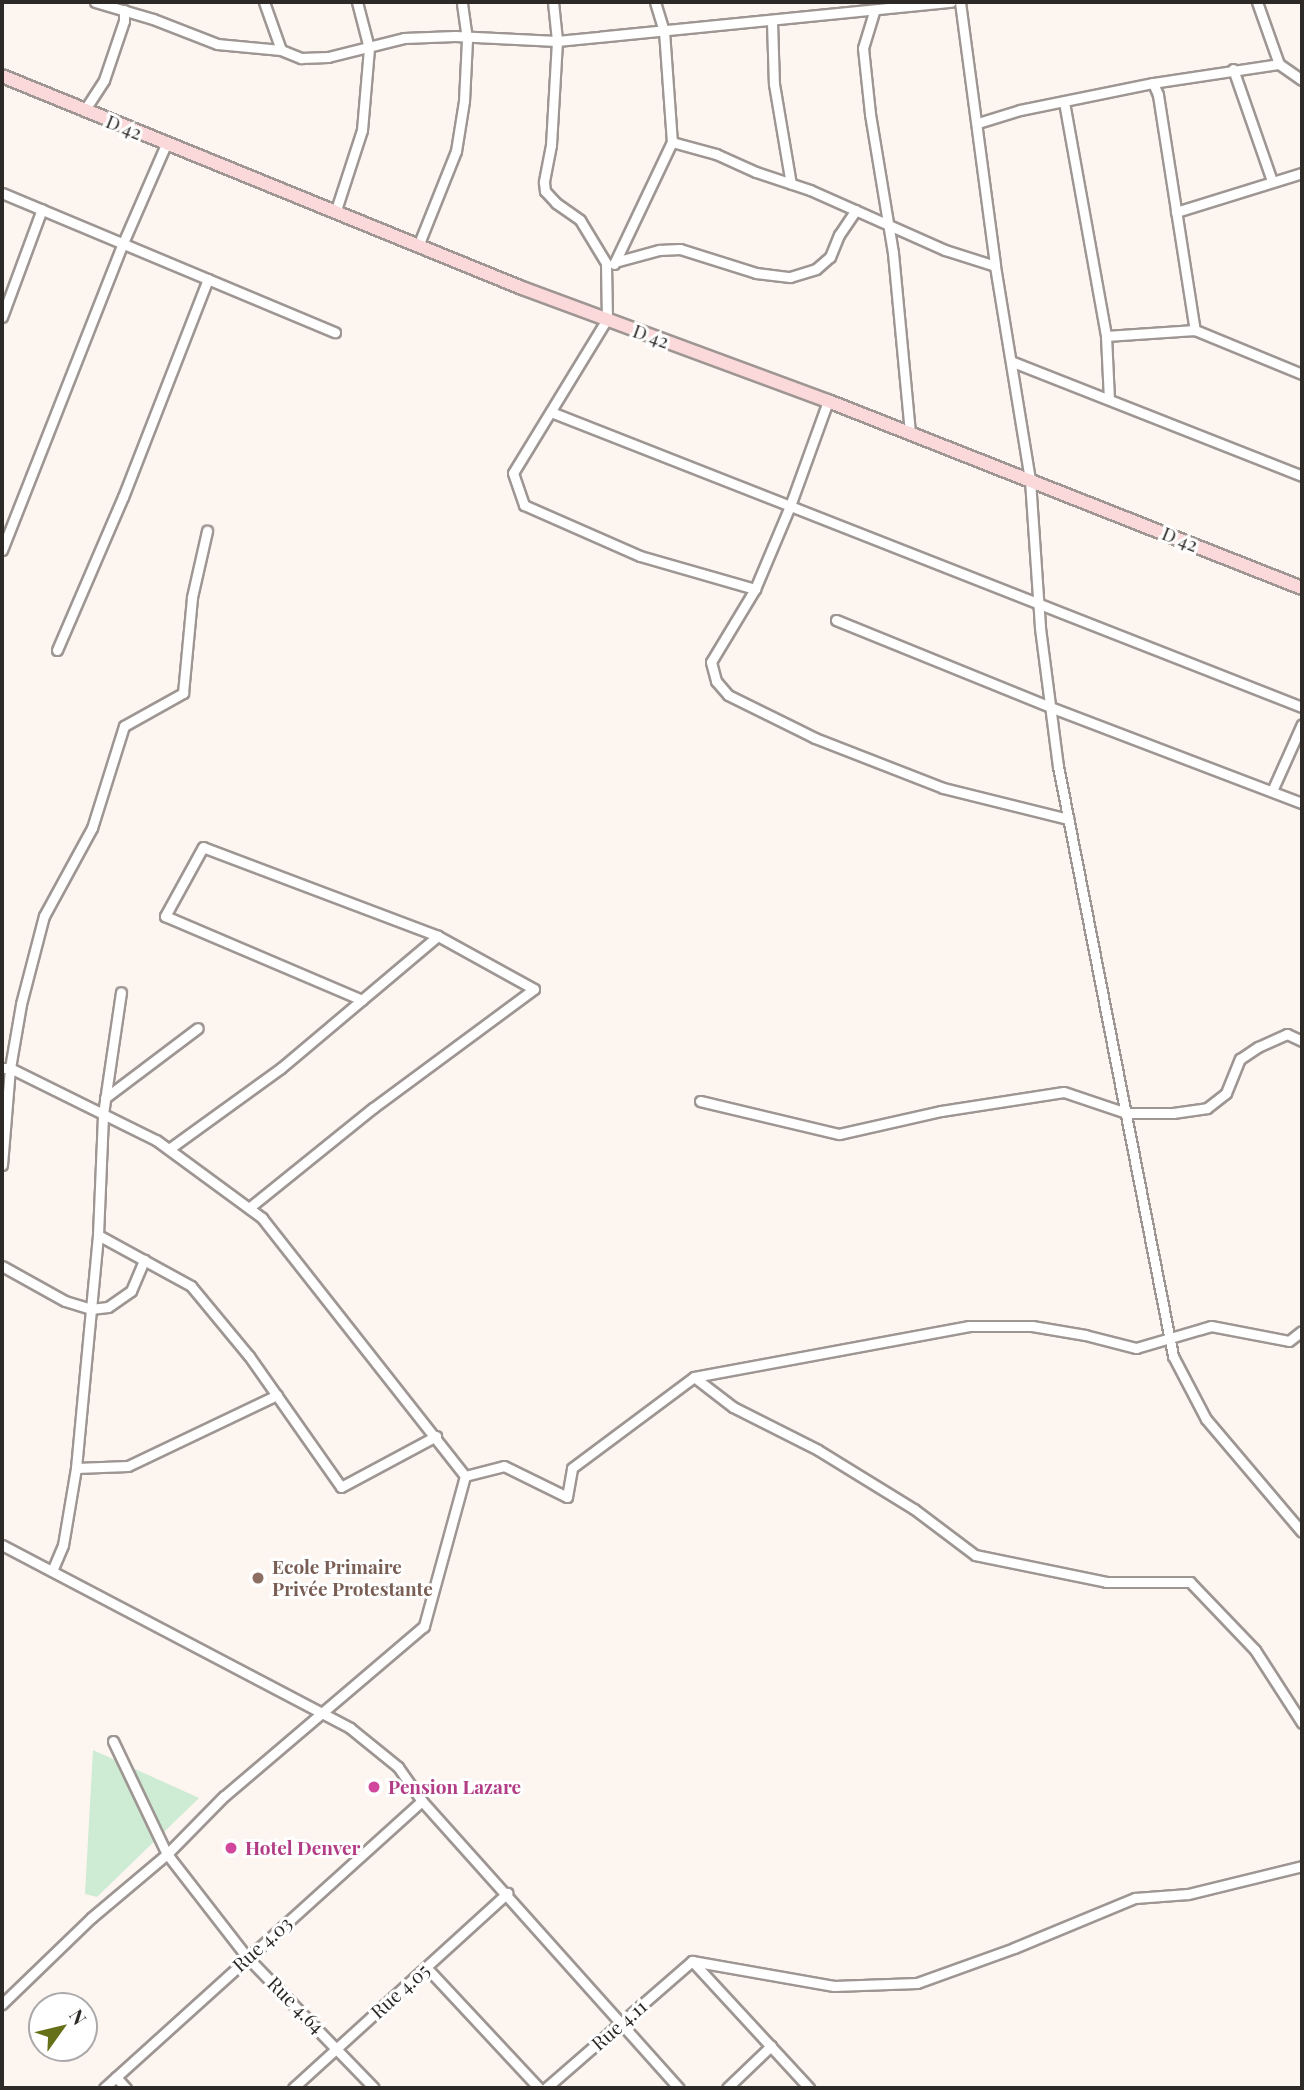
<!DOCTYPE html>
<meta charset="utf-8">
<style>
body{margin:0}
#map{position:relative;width:1304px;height:2090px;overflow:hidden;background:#fdf5f0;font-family:"Playfair Display",serif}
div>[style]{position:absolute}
.green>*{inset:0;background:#ceebd4}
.roads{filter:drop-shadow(2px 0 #9e9692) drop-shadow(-2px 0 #9e9692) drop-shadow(0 2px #9e9692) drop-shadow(0 -2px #9e9692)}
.street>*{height:9px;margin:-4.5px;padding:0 4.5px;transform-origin:4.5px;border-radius:4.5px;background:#fff}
.secondary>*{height:12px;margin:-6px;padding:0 6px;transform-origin:6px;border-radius:6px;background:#fbd9da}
.dots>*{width:19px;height:19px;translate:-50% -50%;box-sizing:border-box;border:4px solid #fff;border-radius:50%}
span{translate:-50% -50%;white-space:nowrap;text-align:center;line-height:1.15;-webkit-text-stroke:6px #fff;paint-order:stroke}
.street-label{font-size:19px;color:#2c2927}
.education-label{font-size:19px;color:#785e54;font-weight:700}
.left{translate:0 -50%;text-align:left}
.hotel-label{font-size:19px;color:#b23c85;font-weight:700}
.frame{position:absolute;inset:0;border:4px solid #2c2927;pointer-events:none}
.north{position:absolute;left:28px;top:1992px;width:70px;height:70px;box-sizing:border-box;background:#fff;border:2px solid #aba9a9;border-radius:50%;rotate:56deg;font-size:19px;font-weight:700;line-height:28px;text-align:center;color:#2c2927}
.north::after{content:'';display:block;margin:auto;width:24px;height:32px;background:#657019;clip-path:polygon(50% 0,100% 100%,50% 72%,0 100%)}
</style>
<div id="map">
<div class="green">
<div style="clip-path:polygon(93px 1750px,199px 1798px,97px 1897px,85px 1894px)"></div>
</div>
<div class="roads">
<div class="street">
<div style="left:95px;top:2px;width:60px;rotate:16.3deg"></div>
<div style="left:153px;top:19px;width:69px;rotate:21.3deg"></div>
<div style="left:217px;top:44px;width:64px;rotate:5.4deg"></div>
<div style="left:281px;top:50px;width:22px;rotate:22deg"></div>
<div style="left:301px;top:58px;width:27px;rotate:-2deg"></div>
<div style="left:328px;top:57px;width:78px;rotate:-14deg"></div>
<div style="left:404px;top:38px;width:51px;rotate:-2.2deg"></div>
<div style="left:455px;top:36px;width:102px;rotate:2.8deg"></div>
<div style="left:557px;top:41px;width:396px;rotate:-5.7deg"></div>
<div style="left:264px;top:2px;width:51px;rotate:70.5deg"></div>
<div style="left:553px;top:2px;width:39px;rotate:84deg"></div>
<div style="left:557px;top:41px;width:104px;rotate:93.3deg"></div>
<div style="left:551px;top:145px;width:38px;rotate:101deg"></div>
<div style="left:544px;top:182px;width:9px;rotate:84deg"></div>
<div style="left:545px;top:191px;width:16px;rotate:47deg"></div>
<div style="left:556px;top:203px;width:29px;rotate:35deg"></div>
<div style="left:580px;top:220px;width:50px;rotate:58.8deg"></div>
<div style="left:606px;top:263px;width:56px;rotate:89deg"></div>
<div style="left:607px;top:319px;width:180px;rotate:121.4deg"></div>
<div style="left:513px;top:473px;width:34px;rotate:71deg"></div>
<div style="left:524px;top:505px;width:127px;rotate:23.7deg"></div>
<div style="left:640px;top:556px;width:120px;rotate:16deg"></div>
<div style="left:655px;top:2px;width:30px;rotate:73deg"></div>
<div style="left:664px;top:31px;width:111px;rotate:85.9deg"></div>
<div style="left:672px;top:142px;width:46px;rotate:15.3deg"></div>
<div style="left:716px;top:154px;width:44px;rotate:24.2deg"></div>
<div style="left:756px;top:172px;width:57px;rotate:18.4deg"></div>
<div style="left:810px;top:190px;width:148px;rotate:24deg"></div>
<div style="left:945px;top:250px;width:52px;rotate:17.7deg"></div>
<div style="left:960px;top:2px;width:266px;rotate:82.4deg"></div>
<div style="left:995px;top:266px;width:217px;rotate:80.7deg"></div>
<div style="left:1030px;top:480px;width:148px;rotate:86.1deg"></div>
<div style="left:1040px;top:628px;width:139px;rotate:82.6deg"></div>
<div style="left:1058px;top:766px;width:601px;rotate:78.97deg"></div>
<div style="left:1173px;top:1356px;width:71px;rotate:62.4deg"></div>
<div style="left:1206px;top:1419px;width:148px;rotate:49.7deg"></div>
<div style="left:1257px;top:2px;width:66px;rotate:70.5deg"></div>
<div style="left:1279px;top:64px;width:28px;rotate:35deg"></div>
<div style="left:874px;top:12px;width:38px;rotate:107deg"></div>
<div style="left:863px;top:48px;width:66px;rotate:83.9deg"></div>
<div style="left:870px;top:114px;width:141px;rotate:80.6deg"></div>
<div style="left:893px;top:253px;width:181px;rotate:84.6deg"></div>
<div style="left:772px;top:22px;width:62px;rotate:88.2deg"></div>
<div style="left:774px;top:84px;width:101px;rotate:80.4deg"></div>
<div style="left:1233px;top:69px;width:119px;rotate:70.8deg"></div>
<div style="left:1153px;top:83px;width:127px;rotate:-8.6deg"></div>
<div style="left:1064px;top:102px;width:238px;rotate:79.8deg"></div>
<div style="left:1106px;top:336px;width:89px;rotate:-3.9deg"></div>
<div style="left:1195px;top:330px;width:116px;rotate:22.4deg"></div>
<div style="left:84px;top:111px;width:37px;rotate:-57deg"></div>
<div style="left:104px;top:80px;width:62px;rotate:-71.3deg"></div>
<div style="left:124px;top:21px;width:11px;rotate:-90deg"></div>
<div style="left:978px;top:123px;width:44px;rotate:-17.2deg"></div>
<div style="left:1020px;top:110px;width:136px;rotate:-11.5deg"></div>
<div style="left:1153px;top:83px;width:13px;rotate:67deg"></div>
<div style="left:1158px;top:95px;width:238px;rotate:81.1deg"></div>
<div style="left:2px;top:193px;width:361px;rotate:22.7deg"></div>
<div style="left:336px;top:210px;width:84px;rotate:-72deg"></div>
<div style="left:362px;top:130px;width:82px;rotate:-85.1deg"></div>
<div style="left:369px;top:48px;width:48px;rotate:-104.6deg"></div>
<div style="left:1176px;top:212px;width:132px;rotate:-17.2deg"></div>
<div style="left:418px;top:246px;width:102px;rotate:-68.2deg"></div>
<div style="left:456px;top:151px;width:51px;rotate:-80.9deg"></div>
<div style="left:464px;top:101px;width:62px;rotate:-87.2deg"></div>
<div style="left:467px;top:39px;width:37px;rotate:-98deg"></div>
<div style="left:615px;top:262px;width:46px;rotate:-15.3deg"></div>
<div style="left:659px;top:250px;width:21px;rotate:-3deg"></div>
<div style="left:680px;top:249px;width:80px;rotate:17.5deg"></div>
<div style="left:756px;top:273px;width:34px;rotate:7deg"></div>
<div style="left:790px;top:277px;width:27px;rotate:-17deg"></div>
<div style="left:816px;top:269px;width:18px;rotate:-41deg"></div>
<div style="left:830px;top:257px;width:24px;rotate:-68deg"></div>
<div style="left:839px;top:235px;width:30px;rotate:-56deg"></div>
<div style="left:614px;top:264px;width:135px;rotate:-64.6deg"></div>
<div style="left:2px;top:317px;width:115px;rotate:-69.7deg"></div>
<div style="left:1106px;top:336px;width:63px;rotate:87.3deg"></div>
<div style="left:1013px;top:362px;width:311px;rotate:21.5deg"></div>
<div style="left:828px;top:401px;width:112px;rotate:109.9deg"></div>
<div style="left:790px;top:506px;width:90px;rotate:112.9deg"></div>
<div style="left:755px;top:589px;width:85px;rotate:121.1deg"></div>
<div style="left:711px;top:662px;width:20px;rotate:75deg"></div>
<div style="left:716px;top:681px;width:18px;rotate:49deg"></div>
<div style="left:728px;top:695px;width:97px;rotate:26.3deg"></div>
<div style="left:815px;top:738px;width:137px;rotate:21.3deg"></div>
<div style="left:943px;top:788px;width:129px;rotate:13.9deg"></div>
<div style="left:551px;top:412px;width:807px;rotate:21.45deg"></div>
<div style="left:2px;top:550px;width:330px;rotate:-68.5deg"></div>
<div style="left:123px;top:243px;width:108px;rotate:-66.5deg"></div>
<div style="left:836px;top:620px;width:231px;rotate:22.1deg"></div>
<div style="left:1050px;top:707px;width:270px;rotate:20.9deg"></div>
<div style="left:57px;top:650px;width:167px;rotate:-66.7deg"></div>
<div style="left:123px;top:497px;width:234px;rotate:-68.7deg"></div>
<div style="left:1272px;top:791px;width:73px;rotate:-65.9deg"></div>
<div style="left:2px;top:1068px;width:8px"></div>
<div style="left:10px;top:1068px;width:163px;rotate:26.3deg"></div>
<div style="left:156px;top:1140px;width:132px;rotate:36.3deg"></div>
<div style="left:262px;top:1218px;width:328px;rotate:51.8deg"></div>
<div style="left:465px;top:1476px;width:156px;rotate:105.3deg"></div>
<div style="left:424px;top:1626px;width:262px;rotate:139.6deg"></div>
<div style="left:224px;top:1796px;width:81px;rotate:134.5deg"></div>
<div style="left:167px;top:1854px;width:99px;rotate:139.9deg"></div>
<div style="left:91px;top:1918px;width:124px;rotate:136deg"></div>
<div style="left:105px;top:1098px;width:116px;rotate:-37deg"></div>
<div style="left:700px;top:1101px;width:143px;rotate:13.4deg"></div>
<div style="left:839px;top:1134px;width:105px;rotate:-12.7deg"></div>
<div style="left:941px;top:1111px;width:124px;rotate:-8.8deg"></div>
<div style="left:1064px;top:1092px;width:65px;rotate:18.7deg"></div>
<div style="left:1126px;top:1113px;width:47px"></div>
<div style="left:1173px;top:1113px;width:34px;rotate:-8deg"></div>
<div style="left:1207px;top:1108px;width:24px;rotate:-38deg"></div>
<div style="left:1226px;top:1093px;width:37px;rotate:-68deg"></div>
<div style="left:1240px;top:1059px;width:22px;rotate:-34deg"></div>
<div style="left:1258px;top:1047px;width:32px;rotate:-24deg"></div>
<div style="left:1287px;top:1034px;width:17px;rotate:25deg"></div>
<div style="left:169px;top:1149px;width:138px;rotate:-35.9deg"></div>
<div style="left:281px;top:1068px;width:205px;rotate:-40.1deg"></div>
<div style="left:2px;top:1165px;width:97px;rotate:-85.3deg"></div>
<div style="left:10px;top:1068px;width:65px;rotate:-80.2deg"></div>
<div style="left:21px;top:1004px;width:91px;rotate:-75.4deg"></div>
<div style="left:44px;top:916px;width:100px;rotate:-61.4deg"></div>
<div style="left:92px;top:828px;width:107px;rotate:-72.6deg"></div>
<div style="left:124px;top:726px;width:68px;rotate:-29.2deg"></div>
<div style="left:183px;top:693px;width:96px;rotate:-84.6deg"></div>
<div style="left:192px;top:597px;width:68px;rotate:-77.2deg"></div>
<div style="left:249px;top:1208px;width:159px;rotate:-38.9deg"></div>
<div style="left:373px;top:1108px;width:200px;rotate:-36.5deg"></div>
<div style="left:534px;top:989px;width:110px;rotate:-151.1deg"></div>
<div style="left:438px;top:936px;width:251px;rotate:-159.3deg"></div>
<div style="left:203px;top:847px;width:79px;rotate:118.8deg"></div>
<div style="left:165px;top:916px;width:214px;rotate:23.1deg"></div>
<div style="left:98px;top:1235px;width:106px;rotate:28.7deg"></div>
<div style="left:191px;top:1286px;width:91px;rotate:50.4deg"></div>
<div style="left:249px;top:1356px;width:160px;rotate:54.9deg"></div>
<div style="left:341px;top:1487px;width:108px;rotate:-28.2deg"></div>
<div style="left:2px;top:1266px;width:72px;rotate:29.1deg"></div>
<div style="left:65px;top:1301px;width:27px;rotate:17deg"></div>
<div style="left:91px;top:1309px;width:17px;rotate:-7deg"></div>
<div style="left:108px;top:1307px;width:28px;rotate:-35deg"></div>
<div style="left:131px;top:1291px;width:34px;rotate:-67deg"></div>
<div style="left:694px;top:1377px;width:49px;rotate:37.6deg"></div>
<div style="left:733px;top:1407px;width:95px;rotate:26.8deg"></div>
<div style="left:818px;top:1450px;width:113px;rotate:31.6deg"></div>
<div style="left:914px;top:1509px;width:76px;rotate:37deg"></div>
<div style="left:975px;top:1555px;width:134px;rotate:11.6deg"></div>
<div style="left:1106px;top:1582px;width:84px"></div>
<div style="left:1190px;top:1582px;width:94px;rotate:46.3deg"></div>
<div style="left:1255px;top:1650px;width:87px;rotate:57.2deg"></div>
<div style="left:76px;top:1468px;width:52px;rotate:-2.2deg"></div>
<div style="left:128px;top:1466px;width:165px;rotate:-25.5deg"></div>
<div style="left:465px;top:1476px;width:40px;rotate:-14.4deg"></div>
<div style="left:504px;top:1466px;width:70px;rotate:26.2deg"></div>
<div style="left:567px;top:1497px;width:29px;rotate:-80deg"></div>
<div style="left:572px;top:1468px;width:152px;rotate:-36.7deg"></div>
<div style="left:694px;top:1377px;width:280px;rotate:-10.5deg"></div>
<div style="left:969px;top:1326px;width:63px"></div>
<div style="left:1032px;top:1326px;width:54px;rotate:9.6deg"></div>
<div style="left:1085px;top:1335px;width:53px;rotate:14.3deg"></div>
<div style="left:1136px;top:1348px;width:78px;rotate:-16.3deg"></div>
<div style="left:1211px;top:1326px;width:79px;rotate:10.9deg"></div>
<div style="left:1289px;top:1341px;width:16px;rotate:-38deg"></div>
<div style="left:2px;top:1545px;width:393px;rotate:27.7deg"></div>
<div style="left:350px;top:1728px;width:62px;rotate:39.1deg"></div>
<div style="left:398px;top:1767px;width:42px;rotate:54.8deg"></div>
<div style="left:422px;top:1801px;width:385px;rotate:48.2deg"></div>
<div style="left:52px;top:1571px;width:28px;rotate:-67deg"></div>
<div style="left:63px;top:1545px;width:78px;rotate:-80.4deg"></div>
<div style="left:76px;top:1468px;width:234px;rotate:-84.6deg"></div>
<div style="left:98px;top:1235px;width:121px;rotate:-87.6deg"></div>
<div style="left:103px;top:1114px;width:123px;rotate:-81.6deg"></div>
<div style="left:113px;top:1741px;width:125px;rotate:64.5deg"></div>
<div style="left:167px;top:1854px;width:130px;rotate:52.2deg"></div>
<div style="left:247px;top:1957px;width:182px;rotate:45.9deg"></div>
<div style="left:692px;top:1961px;width:144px;rotate:10deg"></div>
<div style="left:834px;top:1986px;width:83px;rotate:-2.1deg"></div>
<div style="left:917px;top:1983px;width:103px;rotate:-19.8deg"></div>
<div style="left:1014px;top:1948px;width:131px;rotate:-22.5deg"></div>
<div style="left:1135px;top:1898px;width:53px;rotate:-4.3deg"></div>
<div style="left:1188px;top:1894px;width:117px;rotate:-13.8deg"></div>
<div style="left:692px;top:1961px;width:173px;rotate:47.3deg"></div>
<div style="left:426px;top:1967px;width:166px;rotate:47deg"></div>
<div style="left:116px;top:2077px;width:15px;rotate:48deg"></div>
<div style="left:104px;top:2088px;width:428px;rotate:-42.1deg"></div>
<div style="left:293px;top:2088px;width:290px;rotate:-42.3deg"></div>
<div style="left:546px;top:2088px;width:194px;rotate:-41deg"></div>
<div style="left:727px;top:2088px;width:61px;rotate:-43.7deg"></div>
</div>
<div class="secondary">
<div style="left:2px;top:76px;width:562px;rotate:22.18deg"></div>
<div style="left:522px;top:288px;width:326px;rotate:20.3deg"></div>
<div style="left:828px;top:401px;width:510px;rotate:21.53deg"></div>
</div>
</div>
<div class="dots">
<div style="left:258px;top:1578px;background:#8d6e63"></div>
<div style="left:374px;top:1787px;background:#d1479c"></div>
<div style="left:231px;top:1848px;background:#d1479c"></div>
</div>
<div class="street-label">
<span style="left:124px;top:127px;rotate:22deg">D 42</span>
<span style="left:651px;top:336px;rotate:20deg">D 42</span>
<span style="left:1180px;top:539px;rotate:22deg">D 42</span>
<span style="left:262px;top:1944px;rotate:-42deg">Rue 4.03</span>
<span style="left:400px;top:1991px;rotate:-42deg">Rue 4.05</span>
<span style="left:296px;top:2005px;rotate:45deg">Rue 4.64</span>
<span style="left:619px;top:2025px;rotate:-41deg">Rue 4.11</span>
</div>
<div class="education-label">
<span class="left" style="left:272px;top:1578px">Ecole Primaire<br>Privée Protestante</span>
</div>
<div class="hotel-label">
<span class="left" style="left:388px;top:1787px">Pension Lazare</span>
<span class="left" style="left:245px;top:1848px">Hotel Denver</span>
</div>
<div class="frame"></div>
<div class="north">N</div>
</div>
